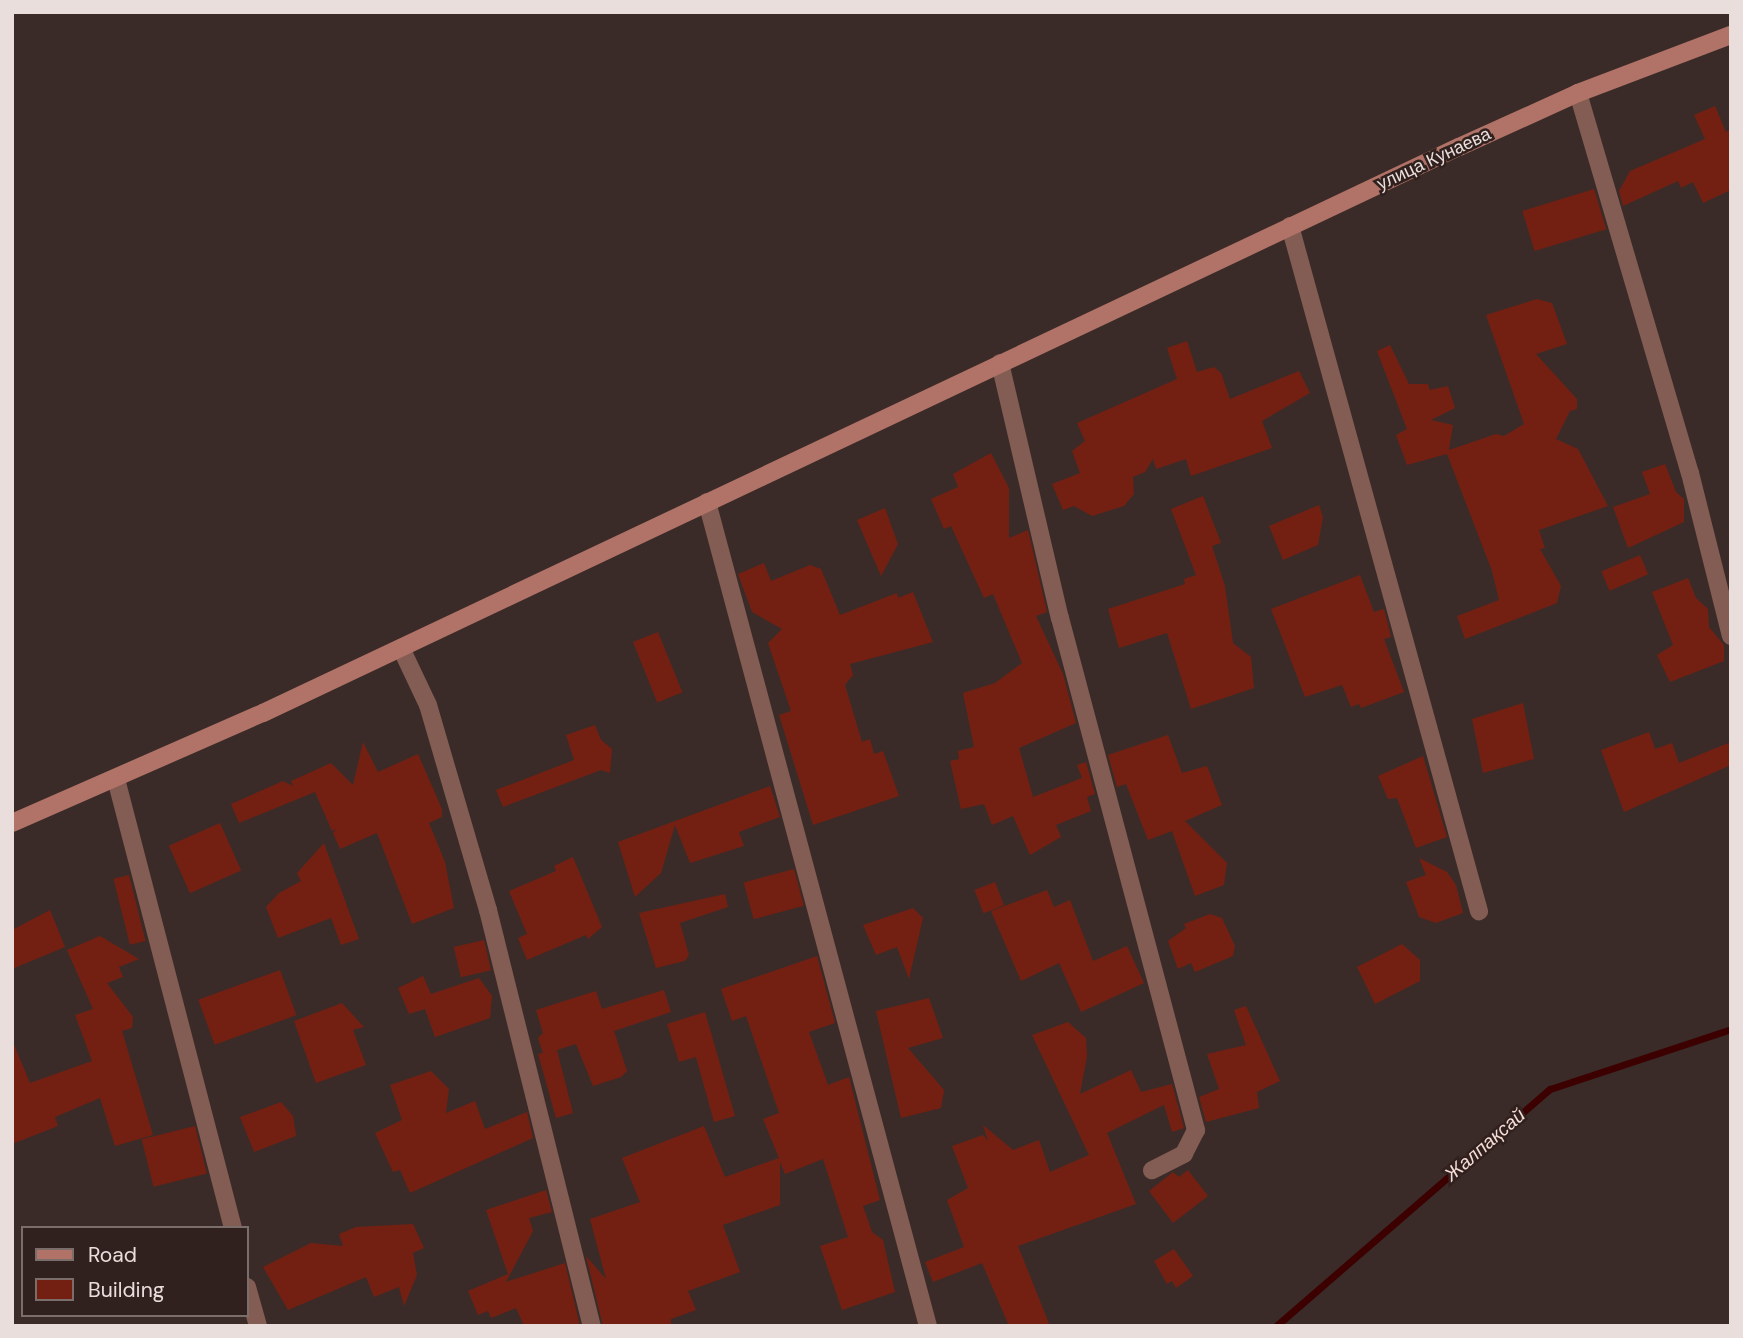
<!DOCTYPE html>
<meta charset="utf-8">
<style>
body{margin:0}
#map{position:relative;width:1743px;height:1338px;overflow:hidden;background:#3b2b28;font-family:"DM Sans",sans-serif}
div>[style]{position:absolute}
.stream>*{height:7px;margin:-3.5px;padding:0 3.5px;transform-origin:3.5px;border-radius:3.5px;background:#3c0000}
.building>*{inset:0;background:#732012;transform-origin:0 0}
.street>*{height:18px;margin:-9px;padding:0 9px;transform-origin:9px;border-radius:9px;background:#835c53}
.secondary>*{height:18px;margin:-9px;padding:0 9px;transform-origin:9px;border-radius:9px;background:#b17367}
span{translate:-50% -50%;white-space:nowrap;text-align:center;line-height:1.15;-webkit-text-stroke:5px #31211e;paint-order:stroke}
.street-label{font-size:18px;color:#e9dedc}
.water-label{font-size:19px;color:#f5dcd6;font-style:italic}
.frame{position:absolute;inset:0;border:14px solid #e9dedc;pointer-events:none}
.legend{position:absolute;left:21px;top:1226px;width:228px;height:91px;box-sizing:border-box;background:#31211e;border:2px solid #7b6d6a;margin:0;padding:9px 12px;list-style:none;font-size:21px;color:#e9dedc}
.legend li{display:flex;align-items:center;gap:14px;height:35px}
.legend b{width:35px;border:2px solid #7b6d6a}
</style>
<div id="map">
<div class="stream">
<div style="left:1276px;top:1326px;width:362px;rotate:-40.9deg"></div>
<div style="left:1550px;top:1089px;width:191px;rotate:-18.3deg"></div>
</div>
<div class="building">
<div style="clip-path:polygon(1715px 106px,1726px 132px,1731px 129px,1731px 190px,1703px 203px,1693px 182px,1681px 188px,1678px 181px,1623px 206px,1619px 191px,1630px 171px,1705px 139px,1694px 115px)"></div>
<div style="left:1594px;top:189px;width:42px;height:75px;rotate:73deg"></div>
<div style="clip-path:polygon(1537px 299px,1552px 303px,1567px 344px,1536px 354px,1577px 399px,1577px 409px,1570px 411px,1556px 439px,1578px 449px,1608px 506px,1539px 530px,1545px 548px,1540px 549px,1561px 586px,1557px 603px,1465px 639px,1457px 616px,1499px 600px,1492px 571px,1447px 454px,1407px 465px,1396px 435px,1407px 429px,1377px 351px,1390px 345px,1409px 384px,1428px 384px,1430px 390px,1448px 386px,1455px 408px,1431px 420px,1453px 425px,1449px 450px,1496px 434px,1504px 436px,1524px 424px,1486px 315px)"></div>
<div style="clip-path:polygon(1187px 341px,1197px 372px,1214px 367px,1221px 373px,1230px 399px,1299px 371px,1310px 393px,1262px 421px,1272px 448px,1191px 476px,1186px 459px,1156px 469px,1153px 459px,1145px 472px,1133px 477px,1134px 494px,1124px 506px,1092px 516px,1074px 506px,1063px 510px,1052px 484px,1080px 473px,1072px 451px,1085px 441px,1077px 423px,1177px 379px,1167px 348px)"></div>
<div style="clip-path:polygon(991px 453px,1009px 488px,1009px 538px,1028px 530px,1047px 612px,1036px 616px,1063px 674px,1076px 723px,1019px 748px,1033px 797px,1082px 778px,1077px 765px,1086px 762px,1095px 794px,1087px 797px,1091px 811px,1056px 825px,1061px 837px,1030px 855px,1013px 816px,992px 825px,984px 804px,961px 809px,950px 761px,959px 759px,958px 751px,974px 747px,963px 693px,995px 683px,1022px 663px,993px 594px,984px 598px,951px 526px,944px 529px,931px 499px,958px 487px,953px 474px)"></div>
<div style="clip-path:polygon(1665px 464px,1676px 492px,1684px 499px,1684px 522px,1628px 548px,1613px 507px,1650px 494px,1642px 472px)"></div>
<div style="clip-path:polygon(1203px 496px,1221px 543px,1212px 546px,1225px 586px,1233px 643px,1251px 657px,1254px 688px,1191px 709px,1167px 633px,1119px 648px,1108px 609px,1185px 584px,1184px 579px,1196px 575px,1171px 509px)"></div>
<div style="clip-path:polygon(1319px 505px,1323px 517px,1318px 545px,1283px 560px,1269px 526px)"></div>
<div style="clip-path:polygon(885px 508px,898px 544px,881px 576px,857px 520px)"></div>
<div style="left:1640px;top:555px;width:21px;height:42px;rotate:67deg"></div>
<div style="clip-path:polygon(764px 563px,771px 581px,810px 565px,821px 569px,840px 615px,897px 593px,898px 598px,913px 592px,933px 642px,850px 664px,853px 675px,845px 685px,862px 742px,870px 739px,874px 754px,883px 751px,899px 796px,813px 825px,779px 715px,791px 711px,768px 643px,782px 629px,752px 612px,738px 574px)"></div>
<div style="clip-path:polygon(1360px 575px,1374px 612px,1384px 609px,1391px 637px,1384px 639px,1404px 692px,1361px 708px,1359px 704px,1351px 707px,1342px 685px,1305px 697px,1271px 609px)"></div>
<div style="clip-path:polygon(1688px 578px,1696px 598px,1708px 609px,1709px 627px,1724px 645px,1724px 661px,1670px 682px,1657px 655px,1673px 645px,1652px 592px)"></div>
<div style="left:658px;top:632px;width:65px;height:27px;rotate:68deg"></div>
<div style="clip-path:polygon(1523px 703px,1534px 759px,1483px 773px,1472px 719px)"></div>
<div style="clip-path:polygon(595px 725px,601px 740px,612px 749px,610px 773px,601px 770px,503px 807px,496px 790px,574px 760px,566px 735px)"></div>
<div style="clip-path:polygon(1649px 732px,1655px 749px,1672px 743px,1679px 763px,1731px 742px,1731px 765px,1624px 812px,1601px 750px)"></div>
<div style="clip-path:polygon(1168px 735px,1182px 773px,1207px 766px,1222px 805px,1185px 821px,1227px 863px,1224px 885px,1195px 896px,1172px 831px,1148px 840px,1126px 784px,1117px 787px,1108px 755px)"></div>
<div style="clip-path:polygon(363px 742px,378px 772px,418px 754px,442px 809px,442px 817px,429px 823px,445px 862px,454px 908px,412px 924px,377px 833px,340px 849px,333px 833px,336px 829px,332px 831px,315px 792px,239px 823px,231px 804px,283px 781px,293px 786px,291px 781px,331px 763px,353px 785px)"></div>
<div style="clip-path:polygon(1423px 756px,1447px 837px,1416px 848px,1397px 798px,1388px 799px,1378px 776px)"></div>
<div style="clip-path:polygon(770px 786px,780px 817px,739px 832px,744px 846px,690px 863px,675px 825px,661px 873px,635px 897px,618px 842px)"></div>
<div style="left:220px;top:823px;width:52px;height:56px;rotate:66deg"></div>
<div style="clip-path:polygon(324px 843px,359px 939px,341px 945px,331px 918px,278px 938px,266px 907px,279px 893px,301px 881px,297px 873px)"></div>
<div style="clip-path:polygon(573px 857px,602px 927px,588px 939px,586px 935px,527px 960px,518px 938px,527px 934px,509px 891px,556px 871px,554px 866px)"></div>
<div style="clip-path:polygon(1419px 858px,1447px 872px,1456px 885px,1463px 913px,1436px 923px,1419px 917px,1406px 882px,1426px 875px)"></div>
<div style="left:794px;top:869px;width:38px;height:52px;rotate:75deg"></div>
<div style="left:129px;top:875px;width:68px;height:16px;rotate:76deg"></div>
<div style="left:995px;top:882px;width:25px;height:22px;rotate:69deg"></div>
<div style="clip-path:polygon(1047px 890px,1054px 907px,1070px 900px,1093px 961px,1127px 946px,1144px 983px,1081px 1012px,1059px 963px,1021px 981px,991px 911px)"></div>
<div style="clip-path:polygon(725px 894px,728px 907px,680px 923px,689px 955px,685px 961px,656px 968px,639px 913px)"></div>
<div style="clip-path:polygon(913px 908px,923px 918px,909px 979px,897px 947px,876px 955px,863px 925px)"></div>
<div style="clip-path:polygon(50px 910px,65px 947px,12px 969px,12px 930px)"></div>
<div style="clip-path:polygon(1210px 914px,1222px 918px,1235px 946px,1233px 956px,1195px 972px,1191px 963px,1178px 969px,1168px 941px,1186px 928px,1184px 924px)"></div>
<div style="clip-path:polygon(100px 936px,139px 959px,119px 967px,123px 977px,107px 983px,133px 1017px,132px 1028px,122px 1031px,153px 1135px,115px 1146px,100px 1098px,55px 1117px,58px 1126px,12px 1144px,12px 1040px,30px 1083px,92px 1061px,75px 1015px,93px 1009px,67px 950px)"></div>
<div style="left:484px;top:940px;width:31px;height:31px;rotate:77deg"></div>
<div style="clip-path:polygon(1402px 944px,1420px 960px,1420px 981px,1375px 1004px,1357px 967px)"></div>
<div style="clip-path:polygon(817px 956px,835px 1023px,809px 1032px,828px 1085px,849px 1077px,880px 1200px,863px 1206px,872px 1232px,883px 1240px,895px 1292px,842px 1310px,820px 1246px,848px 1237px,823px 1159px,785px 1174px,780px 1162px,780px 1205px,723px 1225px,740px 1272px,688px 1291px,696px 1310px,671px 1319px,671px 1326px,603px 1326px,586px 1256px,606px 1279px,590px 1219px,640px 1202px,622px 1158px,704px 1126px,725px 1177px,779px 1158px,763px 1119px,779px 1113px,746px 1016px,732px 1021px,721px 989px)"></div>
<div style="left:280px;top:970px;width:48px;height:87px;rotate:70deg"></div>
<div style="clip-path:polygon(423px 976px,431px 994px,479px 978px,492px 996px,490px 1018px,435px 1037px,425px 1009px,409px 1014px,398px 988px)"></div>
<div style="clip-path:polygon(664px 990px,671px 1012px,614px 1031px,627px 1071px,621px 1077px,593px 1086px,576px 1044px,557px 1050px,573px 1113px,556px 1118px,538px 1054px,543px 1053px,538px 1038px,543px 1033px,536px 1010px,596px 991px,602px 1009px)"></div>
<div style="clip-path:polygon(929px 998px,943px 1038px,908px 1048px,944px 1090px,941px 1108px,901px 1118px,876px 1011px)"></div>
<div style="clip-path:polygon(342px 1003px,364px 1027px,353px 1030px,366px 1065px,316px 1083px,294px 1021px)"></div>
<div style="clip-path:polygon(1246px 1006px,1280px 1081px,1257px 1092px,1259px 1108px,1206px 1122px,1199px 1097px,1219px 1089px,1207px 1054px,1246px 1045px,1234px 1010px)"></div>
<div style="clip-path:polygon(705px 1012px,735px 1116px,714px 1122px,696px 1057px,679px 1062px,667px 1024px)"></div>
<div style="clip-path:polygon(1068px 1022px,1086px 1038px,1087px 1056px,1080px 1094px,1131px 1070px,1141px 1092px,1172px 1084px,1184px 1128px,1172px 1132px,1164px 1105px,1107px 1133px,1136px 1204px,1018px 1246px,1050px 1326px,1009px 1326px,982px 1263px,933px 1282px,925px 1262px,964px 1247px,947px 1200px,968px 1188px,952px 1146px,983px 1135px,988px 1141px,983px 1125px,1013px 1150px,1039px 1140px,1050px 1172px,1089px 1155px,1032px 1035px)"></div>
<div style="clip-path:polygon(431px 1071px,449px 1089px,446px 1113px,475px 1101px,485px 1129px,527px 1112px,533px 1138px,410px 1193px,400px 1170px,393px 1172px,375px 1133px,402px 1120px,390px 1085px)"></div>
<div style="clip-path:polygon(281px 1102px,293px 1116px,296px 1136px,254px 1152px,240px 1117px)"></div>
<div style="left:195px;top:1126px;width:49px;height:55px;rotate:76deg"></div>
<div style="clip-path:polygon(1188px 1170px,1208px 1196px,1173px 1223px,1149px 1191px,1173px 1172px,1179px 1177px)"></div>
<div style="clip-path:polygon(546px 1190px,552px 1212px,529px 1218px,533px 1231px,506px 1282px,565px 1263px,580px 1326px,524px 1326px,516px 1308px,491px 1318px,488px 1311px,478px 1315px,468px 1291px,508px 1274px,486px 1210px)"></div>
<div style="clip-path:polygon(413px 1224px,424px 1248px,413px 1253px,417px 1275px,404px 1306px,399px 1287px,374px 1297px,366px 1277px,288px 1310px,263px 1267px,311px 1243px,343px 1246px,339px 1234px,356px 1227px)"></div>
<div style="clip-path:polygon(1174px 1249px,1193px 1276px,1176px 1288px,1172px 1281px,1167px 1284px,1154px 1261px)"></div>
</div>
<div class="street">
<div style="left:1578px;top:93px;width:396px;rotate:73.6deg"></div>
<div style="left:1690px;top:473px;width:168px;rotate:75.9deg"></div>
<div style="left:1290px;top:226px;width:711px;rotate:74.58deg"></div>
<div style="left:1000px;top:363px;width:262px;rotate:76.8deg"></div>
<div style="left:1060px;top:618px;width:530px;rotate:75.12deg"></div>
<div style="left:1196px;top:1130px;width:27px;rotate:117deg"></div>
<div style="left:1184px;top:1154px;width:36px;rotate:153deg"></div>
<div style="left:707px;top:502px;width:853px;rotate:74.99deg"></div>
<div style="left:401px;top:648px;width:63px;rotate:64.7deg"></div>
<div style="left:428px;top:705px;width:214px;rotate:73.7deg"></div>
<div style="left:488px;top:910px;width:429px;rotate:76deg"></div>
<div style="left:116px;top:779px;width:464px;rotate:75.4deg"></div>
<div style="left:247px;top:1287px;width:41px;rotate:74.2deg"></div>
</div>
<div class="secondary">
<div style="left:12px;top:823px;width:274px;rotate:-23.7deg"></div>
<div style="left:263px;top:713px;width:1323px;rotate:-25.33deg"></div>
<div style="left:1459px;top:147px;width:131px;rotate:-24.4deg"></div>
<div style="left:1578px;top:93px;width:164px;rotate:-20.8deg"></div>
</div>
<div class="street-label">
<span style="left:1434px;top:159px;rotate:-25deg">улица Кунаева</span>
</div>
<div class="water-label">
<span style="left:1485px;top:1145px;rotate:-41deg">Жалпақсай</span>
</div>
<div class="frame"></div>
<ul class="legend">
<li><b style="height:9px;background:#b17367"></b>Road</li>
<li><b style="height:19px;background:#732012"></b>Building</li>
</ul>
</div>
